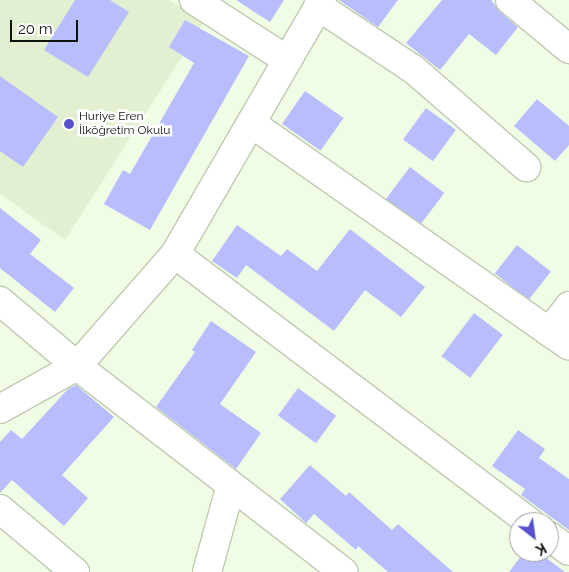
<!DOCTYPE html>
<meta charset="utf-8">
<style>
body{margin:0}
#map{position:relative;width:569px;height:572px;overflow:hidden;background:#f0fce3;font-family:Raleway,sans-serif}
div>[style]{position:absolute}
.built>*{inset:0;background:#e2f0d1}
.building>*{inset:0;background:#b8befd;transform-origin:0 0}
.roads{filter:drop-shadow(1px 0 #bfcab2) drop-shadow(-1px 0 #bfcab2) drop-shadow(0 1px #bfcab2) drop-shadow(0 -1px #bfcab2)}
.minor>*{height:28px;margin:-14px;padding:0 14px;transform-origin:14px;border-radius:14px;background:#fff}
.dots>*{width:14px;height:14px;translate:-50% -50%;box-sizing:border-box;border:2px solid #fff;border-radius:50%}
span{translate:-50% -50%;white-space:nowrap;text-align:center;line-height:1.15;-webkit-text-stroke:5px #fff;paint-order:stroke}
.poi-label{font-size:12px;color:#10130b}
.left{translate:0 -50%;text-align:left}
.north{position:absolute;left:509px;top:512px;width:50px;height:50px;box-sizing:border-box;background:#fff;border:1px solid #9fa19d;border-radius:50%;rotate:150deg;font-size:14px;font-weight:700;line-height:20px;text-align:center;color:#10130b}
.north::after{content:'';display:block;margin:auto;width:18px;height:22px;background:#5752ca;clip-path:polygon(50% 0,100% 100%,50% 72%,0 100%)}
.scale{position:absolute;left:10px;top:20px;width:68px;height:22px;box-sizing:border-box;border:2px solid #10130b;border-top:0;padding-left:6px;font-size:15px;line-height:18px;white-space:nowrap;color:#10130b;-webkit-text-stroke:4px #fff;paint-order:stroke}
</style>
<div id="map">
<div class="built">
<div style="clip-path:polygon(0 0,169px 0,204px 22px,65px 240px,0 194px)"></div>
</div>
<div class="building">
<div style="clip-path:polygon(75px 0,110px 0,129px 12px,88px 77px,44px 50px)"></div>
<div style="clip-path:polygon(236px 0,284px 0,270px 22px)"></div>
<div style="clip-path:polygon(339px 0,398px 0,378px 27px)"></div>
<div style="clip-path:polygon(442px 0,491px 0,500px 12px,518px 27px,496px 55px,469px 34px,440px 70px,406px 43px)"></div>
<div style="clip-path:polygon(185px 20px,249px 56px,150px 230px,104px 204px,123px 170px,130px 174px,194px 63px,169px 47px)"></div>
<div style="clip-path:polygon(0 76px,58px 117px,23px 167px,0 151px)"></div>
<div style="left:305px;top:91px;width:47px;height:40px;rotate:35deg"></div>
<div style="clip-path:polygon(537px 99px,569px 126px,569px 145px,555px 161px,514px 126px)"></div>
<div style="left:426px;top:108px;width:37px;height:39px;rotate:36deg"></div>
<div style="left:410px;top:167px;width:43px;height:40px;rotate:37deg"></div>
<div style="clip-path:polygon(0 208px,41px 240px,30px 254px,74px 288px,55px 312px,0 268px)"></div>
<div style="clip-path:polygon(237px 225px,281px 256px,287px 249px,317px 271px,350px 229px,425px 287px,401px 317px,365px 290px,334px 331px,246px 265px,237px 278px,212px 261px)"></div>
<div style="left:517px;top:245px;width:43px;height:36px;rotate:38deg"></div>
<div style="left:474px;top:313px;width:36px;height:54px;rotate:37deg"></div>
<div style="clip-path:polygon(211px 321px,256px 352px,220px 404px,261px 433px,236px 469px,156px 407px,195px 352px,192px 350px)"></div>
<div style="clip-path:polygon(76px 385px,114px 417px,62px 475px,88px 498px,64px 526px,12px 480px,0 493px,0 442px,11px 430px,22px 439px,68px 389px)"></div>
<div style="left:298px;top:388px;width:47px;height:34px;rotate:36deg"></div>
<div style="clip-path:polygon(518px 430px,545px 449px,539px 458px,569px 479px,569px 530px,521px 495px,525px 489px,492px 466px)"></div>
<div style="clip-path:polygon(310px 465px,346px 496px,349px 492px,392px 530px,398px 524px,453px 572px,388px 572px,358px 546px,356px 550px,314px 514px,306px 523px,280px 499px)"></div>
<div style="clip-path:polygon(524px 552px,538px 552px,565px 572px,509px 572px)"></div>
</div>
<div class="roads">
<div class="minor">
<div style="left:194px;top:0;width:111px;rotate:32.8deg"></div>
<div style="left:510px;top:0;width:77px;rotate:39.7deg"></div>
<div style="left:318px;top:6px;width:114px;rotate:33.6deg"></div>
<div style="left:413px;top:69px;width:150px;rotate:40.9deg"></div>
<div style="left:251px;top:123px;width:388px;rotate:35deg"></div>
<div style="left:175px;top:254px;width:445px;rotate:37.1deg"></div>
<div style="left:0;top:301px;width:101px;rotate:40.2deg"></div>
<div style="left:77px;top:366px;width:337px;rotate:37.7deg"></div>
<div style="left:549px;top:332px;width:33px;rotate:-52deg"></div>
<div style="left:0;top:409px;width:88px;rotate:-29.2deg"></div>
<div style="left:77px;top:366px;width:149px;rotate:-48.8deg"></div>
<div style="left:175px;top:254px;width:293px;rotate:-59.9deg"></div>
<div style="left:0;top:509px;width:98px;rotate:40deg"></div>
<div style="left:549px;top:536px;width:25px;rotate:37deg"></div>
<div style="left:207px;top:572px;width:90px;rotate:-74.6deg"></div>
</div>
</div>
<div class="dots">
<div style="left:69px;top:124px;background:#5752ca"></div>
</div>
<div class="poi-label">
<span class="left" style="left:79px;top:124px">Huriye Eren<br>İlköğretim Okulu</span>
</div>
<div class="north">K</div>
<div class="scale">20 m</div>
</div>
